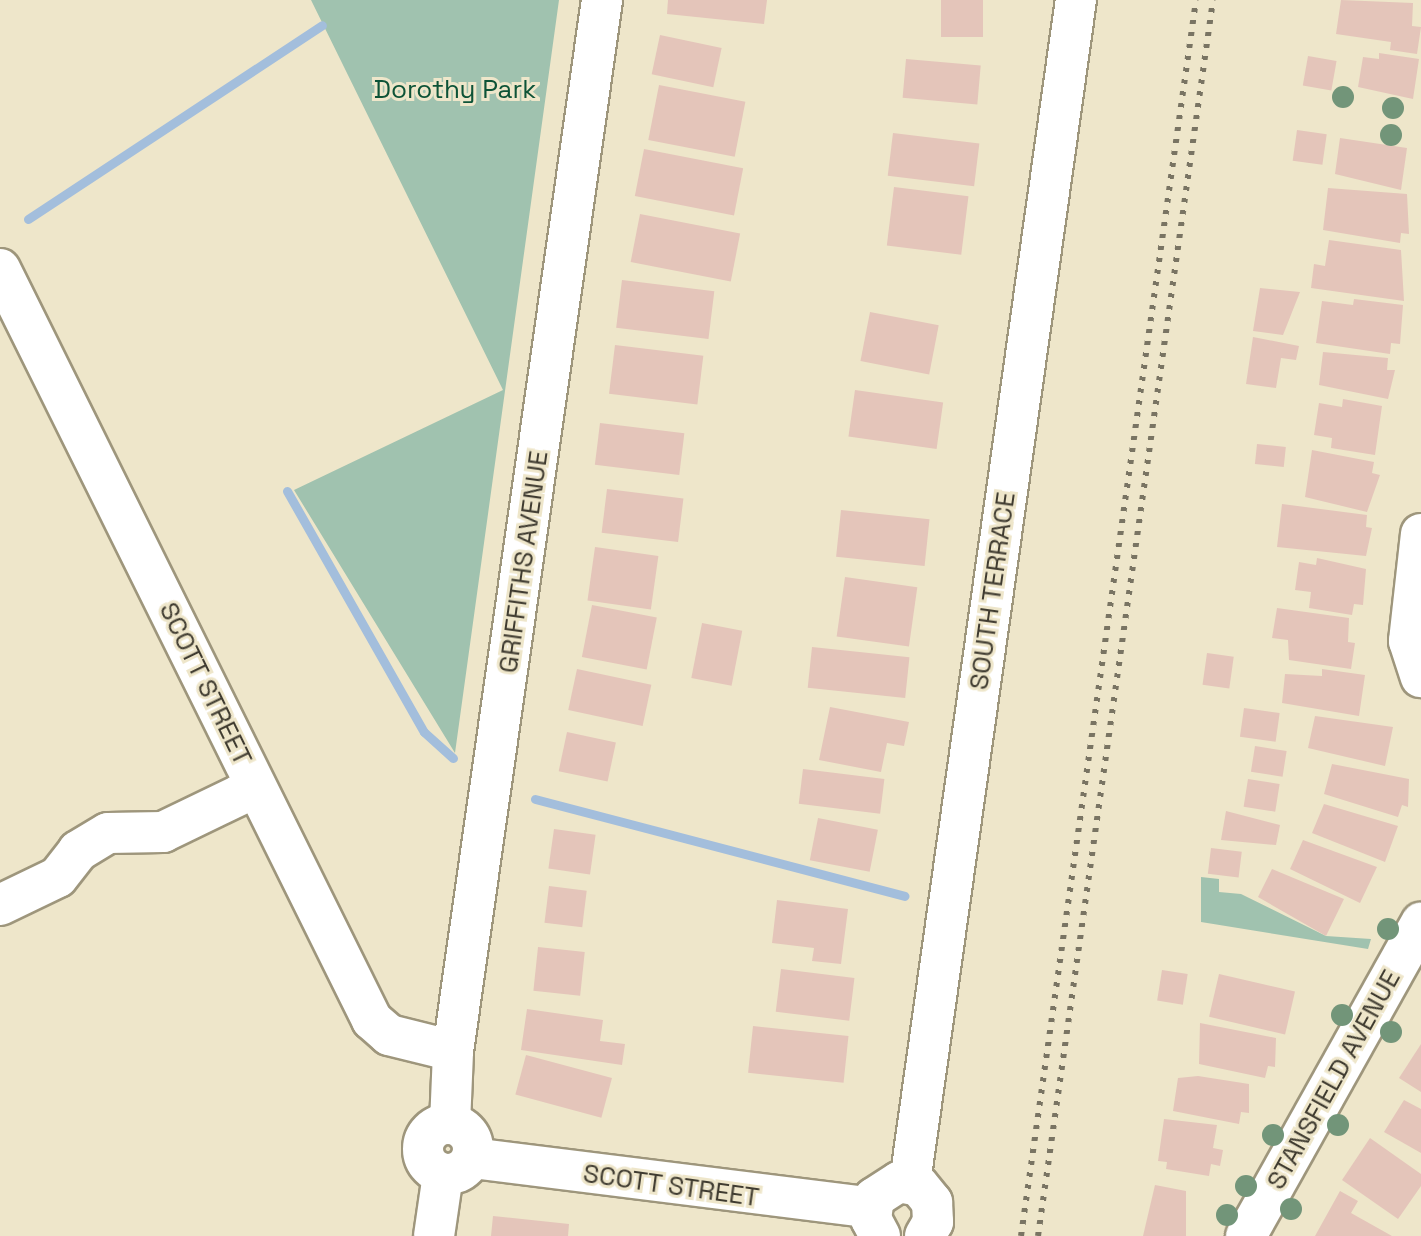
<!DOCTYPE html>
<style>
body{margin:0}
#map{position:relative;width:1421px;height:1236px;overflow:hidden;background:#eee6ca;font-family:"Space Grotesk",sans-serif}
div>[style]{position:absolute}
.green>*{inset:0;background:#a0c2af}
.stream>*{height:9px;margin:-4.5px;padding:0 4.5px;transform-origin:4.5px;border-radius:4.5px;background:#a3bedc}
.building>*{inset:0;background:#e4c5ba;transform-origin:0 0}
.roads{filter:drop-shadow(2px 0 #9e967c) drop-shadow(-2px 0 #9e967c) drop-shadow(0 2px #9e967c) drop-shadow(0 -2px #9e967c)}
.minor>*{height:40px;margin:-20px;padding:0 20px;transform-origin:20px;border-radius:20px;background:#fff}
.minor>.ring{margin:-20px;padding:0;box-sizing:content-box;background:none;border:40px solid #fff;border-radius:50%}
.rail>*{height:6px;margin-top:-3px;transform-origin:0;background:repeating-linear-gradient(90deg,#797463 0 4px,transparent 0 12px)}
.trees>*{width:22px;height:22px;margin:-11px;border-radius:50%;background:#729579}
span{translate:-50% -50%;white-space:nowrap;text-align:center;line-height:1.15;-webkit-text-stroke:6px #eee6ca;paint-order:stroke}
.park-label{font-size:26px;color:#0d5337}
.street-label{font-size:26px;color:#3f3b30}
</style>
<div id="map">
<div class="green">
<div style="clip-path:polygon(311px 0,559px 0,455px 753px,294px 490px,503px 390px)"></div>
<div style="clip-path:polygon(1201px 877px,1219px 879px,1219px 892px,1241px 894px,1326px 936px,1371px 939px,1368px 949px,1201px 922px)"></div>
</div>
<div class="stream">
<div style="left:28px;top:219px;width:352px;rotate:-33.4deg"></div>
<div style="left:287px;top:491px;width:277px;rotate:60.4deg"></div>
<div style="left:424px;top:732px;width:39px;rotate:42deg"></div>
<div style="left:535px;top:799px;width:382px;rotate:14.7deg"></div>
</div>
<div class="building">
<div style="clip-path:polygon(668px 0,767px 0,764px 24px,667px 14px)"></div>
<div style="left:941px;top:0;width:42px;height:37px"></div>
<div style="clip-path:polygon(1341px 0,1413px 3px,1412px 26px,1421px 27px,1417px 54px,1390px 50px,1391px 42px,1336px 34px)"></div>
<div style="left:660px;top:35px;width:63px;height:40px;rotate:12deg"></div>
<div style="clip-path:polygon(1379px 53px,1419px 59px,1413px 99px,1358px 87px,1363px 57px,1379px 59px)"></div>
<div style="left:1308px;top:56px;width:29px;height:30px;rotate:10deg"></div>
<div style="left:906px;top:59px;width:75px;height:39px;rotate:5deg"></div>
<div style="left:659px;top:85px;width:88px;height:56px;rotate:11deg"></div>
<div style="left:1297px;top:130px;width:30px;height:31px;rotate:8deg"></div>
<div style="left:893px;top:133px;width:87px;height:43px;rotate:7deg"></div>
<div style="clip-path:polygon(1340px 138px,1407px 148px,1401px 190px,1335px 174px)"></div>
<div style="left:644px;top:149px;width:101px;height:48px;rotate:11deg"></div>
<div style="left:894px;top:187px;width:75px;height:59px;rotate:7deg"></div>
<div style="clip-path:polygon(1328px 188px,1407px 194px,1409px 234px,1401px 233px,1400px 243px,1323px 230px)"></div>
<div style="left:640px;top:214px;width:102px;height:49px;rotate:11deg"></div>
<div style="clip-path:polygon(1329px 240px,1401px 250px,1404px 301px,1311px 288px,1314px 264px,1325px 266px)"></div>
<div style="left:622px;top:280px;width:93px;height:48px;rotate:7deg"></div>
<div style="clip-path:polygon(1260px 288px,1300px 292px,1283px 335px,1253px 331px)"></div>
<div style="clip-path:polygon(1354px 299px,1403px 305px,1400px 344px,1391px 343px,1390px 354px,1316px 343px,1322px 301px,1353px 305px)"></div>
<div style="left:870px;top:312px;width:70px;height:50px;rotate:11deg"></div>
<div style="clip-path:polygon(1253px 337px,1299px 346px,1296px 360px,1281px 358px,1276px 388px,1246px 384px)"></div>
<div style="left:615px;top:345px;width:89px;height:49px;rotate:7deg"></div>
<div style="clip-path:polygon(1323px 352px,1388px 358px,1387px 370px,1395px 370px,1388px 399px,1319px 385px)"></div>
<div style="left:855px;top:390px;width:89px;height:47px;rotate:8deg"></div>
<div style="clip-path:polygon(1343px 399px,1382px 406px,1375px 455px,1331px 448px,1332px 438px,1314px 435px,1319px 403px,1342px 407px)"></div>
<div style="left:600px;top:423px;width:85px;height:42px;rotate:7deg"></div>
<div style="left:1257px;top:444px;width:29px;height:20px;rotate:6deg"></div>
<div style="clip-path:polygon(1312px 450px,1374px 462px,1372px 473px,1380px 475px,1367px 512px,1305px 497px)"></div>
<div style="left:607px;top:489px;width:77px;height:44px;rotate:7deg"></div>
<div style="clip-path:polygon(1282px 504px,1367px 515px,1366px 527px,1372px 528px,1366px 556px,1277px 547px)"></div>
<div style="left:841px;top:510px;width:89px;height:47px;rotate:6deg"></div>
<div style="left:595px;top:547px;width:64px;height:54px;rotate:8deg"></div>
<div style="clip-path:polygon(1317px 558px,1366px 569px,1363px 605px,1354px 604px,1352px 615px,1309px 608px,1311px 592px,1295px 590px,1299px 562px,1316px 565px)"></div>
<div style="left:845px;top:577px;width:73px;height:60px;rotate:8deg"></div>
<div style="left:592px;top:605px;width:66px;height:53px;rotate:11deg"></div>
<div style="clip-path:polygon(1277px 608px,1349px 618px,1348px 642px,1355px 643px,1351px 669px,1289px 660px,1288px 640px,1272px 638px)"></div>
<div style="left:702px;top:623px;width:41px;height:56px;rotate:11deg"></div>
<div style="left:812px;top:647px;width:98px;height:41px;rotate:6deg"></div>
<div style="left:1207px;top:653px;width:27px;height:32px;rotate:8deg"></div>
<div style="left:577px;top:669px;width:76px;height:42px;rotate:12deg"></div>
<div style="clip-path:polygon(1322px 669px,1365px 675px,1359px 716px,1282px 703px,1285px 674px,1322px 676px)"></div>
<div style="clip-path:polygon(830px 707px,909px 722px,904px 746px,887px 743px,881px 772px,819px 760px)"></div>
<div style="left:1244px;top:708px;width:36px;height:29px;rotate:8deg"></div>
<div style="clip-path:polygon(1315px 716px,1393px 727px,1385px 766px,1308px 748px)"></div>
<div style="left:567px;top:732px;width:50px;height:40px;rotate:12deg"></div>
<div style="left:1255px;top:746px;width:32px;height:26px;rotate:9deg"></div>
<div style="clip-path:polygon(1332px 764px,1409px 779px,1408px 807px,1402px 805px,1398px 817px,1324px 794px)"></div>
<div style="left:803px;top:769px;width:82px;height:35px;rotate:7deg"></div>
<div style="left:1248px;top:779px;width:32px;height:28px;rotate:9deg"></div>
<div style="clip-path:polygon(1324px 804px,1398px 826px,1385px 862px,1312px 833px)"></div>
<div style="clip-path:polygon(1226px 811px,1280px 825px,1276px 845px,1221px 840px)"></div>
<div style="left:818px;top:818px;width:61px;height:43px;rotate:11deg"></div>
<div style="left:554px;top:829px;width:42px;height:40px;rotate:8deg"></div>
<div style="clip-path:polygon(1303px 840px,1377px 867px,1360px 903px,1290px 869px)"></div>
<div style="left:1211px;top:848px;width:31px;height:26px;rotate:7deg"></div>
<div style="clip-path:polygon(1272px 869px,1344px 899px,1326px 936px,1258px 897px)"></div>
<div style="left:549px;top:886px;width:38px;height:37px;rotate:7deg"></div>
<div style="clip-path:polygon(777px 900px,848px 909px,841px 964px,812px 961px,814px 948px,772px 943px)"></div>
<div style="left:538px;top:947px;width:47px;height:44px;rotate:6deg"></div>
<div style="left:781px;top:969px;width:74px;height:43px;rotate:7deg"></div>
<div style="left:1162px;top:970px;width:26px;height:31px;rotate:9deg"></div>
<div style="left:1219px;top:974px;width:78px;height:44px;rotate:13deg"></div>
<div style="clip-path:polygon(527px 1009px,603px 1020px,600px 1041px,625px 1044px,622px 1065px,521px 1050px)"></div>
<div style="clip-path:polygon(1200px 1023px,1276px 1038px,1275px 1067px,1268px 1066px,1265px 1078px,1199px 1064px)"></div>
<div style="left:753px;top:1026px;width:96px;height:47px;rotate:6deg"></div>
<div style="clip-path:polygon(1421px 1044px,1421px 1092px,1399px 1078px)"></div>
<div style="left:526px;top:1055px;width:89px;height:41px;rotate:15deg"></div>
<div style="clip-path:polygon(1198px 1076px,1249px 1084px,1249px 1113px,1241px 1112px,1239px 1124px,1173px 1111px,1178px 1078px)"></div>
<div style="clip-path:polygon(1404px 1100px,1421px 1109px,1421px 1153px,1384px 1132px)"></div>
<div style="clip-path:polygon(1164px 1119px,1217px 1125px,1213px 1148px,1223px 1150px,1220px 1166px,1211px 1164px,1209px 1176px,1166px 1169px,1167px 1162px,1158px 1161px)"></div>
<div style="clip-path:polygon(1370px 1138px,1421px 1174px,1421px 1186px,1398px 1219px,1342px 1180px)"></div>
<div style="clip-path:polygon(1155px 1185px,1186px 1191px,1186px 1236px,1143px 1236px)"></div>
<div style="clip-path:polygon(1340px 1191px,1358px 1201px,1351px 1213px,1392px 1236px,1315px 1236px)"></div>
<div style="clip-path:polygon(493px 1216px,569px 1224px,568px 1236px,491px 1236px)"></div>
</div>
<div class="roads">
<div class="minor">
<div style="left:0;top:269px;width:838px;rotate:63.65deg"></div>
<div style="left:372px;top:1020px;width:23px;rotate:41deg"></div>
<div style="left:389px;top:1035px;width:66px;rotate:14deg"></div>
<div style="left:1421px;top:534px;width:108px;rotate:96.4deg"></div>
<div style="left:1409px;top:641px;width:38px;rotate:72deg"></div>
<div style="left:0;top:905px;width:64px;rotate:-25.8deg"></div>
<div style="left:58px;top:877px;width:33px;rotate:-52deg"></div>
<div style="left:78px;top:851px;width:35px;rotate:-31deg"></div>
<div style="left:108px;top:833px;width:55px;rotate:-1deg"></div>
<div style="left:163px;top:832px;width:103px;rotate:-25.8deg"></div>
<div class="ring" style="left:423px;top:1124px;width:10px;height:10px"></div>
<div style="left:450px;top:1124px;width:73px;rotate:-87.6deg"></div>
<div style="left:453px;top:1051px;width:1062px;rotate:-81.93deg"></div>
<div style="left:472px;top:1158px;width:402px;rotate:7.1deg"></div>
<div style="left:910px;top:1182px;width:1194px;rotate:-82.01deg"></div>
<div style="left:434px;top:1236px;width:63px;rotate:-81.7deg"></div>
<div style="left:880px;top:1236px;width:19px;rotate:-118deg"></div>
<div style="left:871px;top:1219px;width:21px;rotate:-82deg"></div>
<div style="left:874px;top:1198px;width:30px;rotate:-33deg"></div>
<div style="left:899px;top:1182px;width:20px;rotate:11deg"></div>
<div style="left:919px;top:1186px;width:21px;rotate:51deg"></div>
<div style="left:932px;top:1202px;width:20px;rotate:87deg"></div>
<div style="left:933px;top:1222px;width:16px;rotate:120deg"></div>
<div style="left:1246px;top:1236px;width:359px;rotate:-60.8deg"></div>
</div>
</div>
<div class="rail">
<div style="left:1021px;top:1236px;width:1248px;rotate:-81.94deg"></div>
<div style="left:1038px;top:1236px;width:1248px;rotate:-81.94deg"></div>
</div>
<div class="trees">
<div style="left:1343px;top:97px"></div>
<div style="left:1393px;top:108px"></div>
<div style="left:1391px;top:135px"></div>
<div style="left:1388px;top:929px"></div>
<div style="left:1342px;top:1015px"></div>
<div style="left:1391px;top:1032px"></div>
<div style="left:1338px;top:1125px"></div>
<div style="left:1273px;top:1135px"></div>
<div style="left:1246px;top:1186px"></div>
<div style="left:1291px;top:1209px"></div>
<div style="left:1227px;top:1215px"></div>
</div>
<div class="park-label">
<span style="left:455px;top:90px">Dorothy Park</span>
</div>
<div class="street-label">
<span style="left:524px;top:562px;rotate:-82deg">GRIFFITHS AVENUE</span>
<span style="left:993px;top:591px;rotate:-82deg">SOUTH TERRACE</span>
<span style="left:205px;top:684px;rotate:64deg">SCOTT STREET</span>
<span style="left:1334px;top:1080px;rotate:-61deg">STANSFIELD AVENUE</span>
<span style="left:671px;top:1186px;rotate:8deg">SCOTT STREET</span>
</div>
</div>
